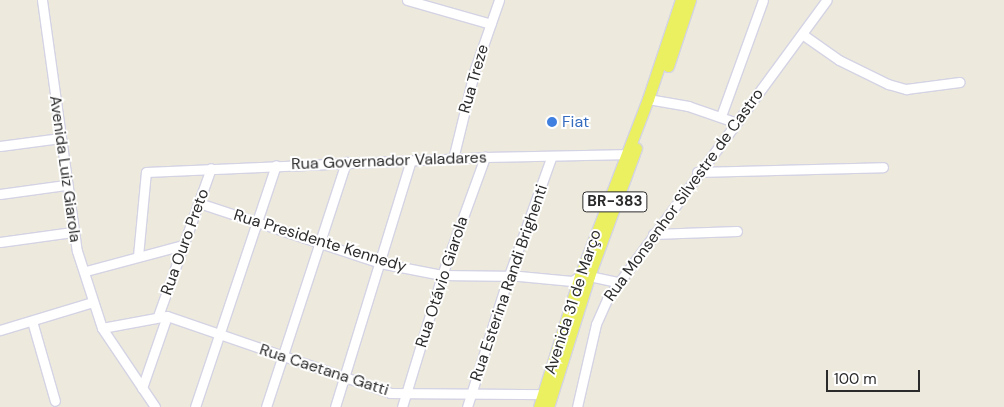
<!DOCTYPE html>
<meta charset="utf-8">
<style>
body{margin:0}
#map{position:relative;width:1004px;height:407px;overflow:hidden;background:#edeadd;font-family:"DM Sans",sans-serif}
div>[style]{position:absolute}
.roads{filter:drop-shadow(1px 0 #d4d3e4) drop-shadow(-1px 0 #d4d3e4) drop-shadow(0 1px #d4d3e4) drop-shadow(0 -1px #d4d3e4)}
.minor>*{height:9px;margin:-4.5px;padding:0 4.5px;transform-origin:4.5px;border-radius:4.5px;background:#fff}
.major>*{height:11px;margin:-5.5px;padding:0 5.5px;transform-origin:5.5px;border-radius:5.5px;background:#eaf060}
.dots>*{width:14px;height:14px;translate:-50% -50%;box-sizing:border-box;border:2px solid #fff;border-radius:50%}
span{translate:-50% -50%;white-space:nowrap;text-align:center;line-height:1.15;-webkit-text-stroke:4px #fff;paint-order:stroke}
.shield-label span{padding:1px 4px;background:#fff;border:1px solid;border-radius:4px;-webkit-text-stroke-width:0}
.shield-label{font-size:15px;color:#2b2b2b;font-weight:700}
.street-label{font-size:16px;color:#2b2b2b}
.shop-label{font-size:16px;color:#366cbe}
.left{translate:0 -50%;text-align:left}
.scale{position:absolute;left:826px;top:370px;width:94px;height:22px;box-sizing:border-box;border:2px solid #2b2b2b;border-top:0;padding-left:6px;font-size:15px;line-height:18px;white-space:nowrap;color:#2b2b2b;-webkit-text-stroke:4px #fff;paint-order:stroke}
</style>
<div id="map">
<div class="roads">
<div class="minor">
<div style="left:42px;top:0;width:253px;rotate:82.1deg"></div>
<div style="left:77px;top:251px;width:81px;rotate:72deg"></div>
<div style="left:102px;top:328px;width:95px;rotate:56.1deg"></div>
<div style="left:407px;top:0;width:87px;rotate:15.9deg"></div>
<div style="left:802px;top:34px;width:45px;rotate:35.1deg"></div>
<div style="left:839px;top:60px;width:55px;rotate:26.1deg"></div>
<div style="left:888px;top:84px;width:19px;rotate:16deg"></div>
<div style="left:906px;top:89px;width:54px;rotate:-7.4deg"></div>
<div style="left:648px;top:99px;width:41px;rotate:9.9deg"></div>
<div style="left:688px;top:106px;width:49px;rotate:19.2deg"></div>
<div style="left:721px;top:116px;width:123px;rotate:-70.1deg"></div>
<div style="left:0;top:146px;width:61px;rotate:-7.6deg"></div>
<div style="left:453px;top:159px;width:93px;rotate:-76.3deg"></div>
<div style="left:475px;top:69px;width:73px;rotate:-70.8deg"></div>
<div style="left:697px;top:172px;width:186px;rotate:-1.5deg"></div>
<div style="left:0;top:194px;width:66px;rotate:-7.9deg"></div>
<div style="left:199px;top:203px;width:191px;rotate:18.3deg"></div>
<div style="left:380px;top:263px;width:63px;rotate:11deg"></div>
<div style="left:442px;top:275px;width:77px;rotate:0.7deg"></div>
<div style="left:519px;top:276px;width:53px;rotate:5.4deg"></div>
<div style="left:572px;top:281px;width:9px;rotate:-32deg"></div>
<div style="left:580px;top:276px;width:9px"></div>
<div style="left:589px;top:276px;width:30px;rotate:12deg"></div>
<div style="left:653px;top:234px;width:84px;rotate:-2deg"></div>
<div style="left:0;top:242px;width:73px;rotate:-7.9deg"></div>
<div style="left:138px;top:256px;width:84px;rotate:-84.6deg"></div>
<div style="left:146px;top:172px;width:339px;rotate:-2.5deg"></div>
<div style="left:485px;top:157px;width:148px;rotate:-1.2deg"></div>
<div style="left:86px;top:271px;width:100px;rotate:-15deg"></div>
<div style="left:158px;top:316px;width:157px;rotate:-70.3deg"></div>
<div style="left:32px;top:321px;width:83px;rotate:74deg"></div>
<div style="left:102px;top:328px;width:66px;rotate:-10.5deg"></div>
<div style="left:167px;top:316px;width:236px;rotate:19deg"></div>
<div style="left:390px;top:393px;width:160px;rotate:0.4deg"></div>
<div style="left:0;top:330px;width:97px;rotate:-16.8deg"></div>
<div style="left:142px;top:388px;width:76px;rotate:-70.9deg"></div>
<div style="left:195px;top:407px;width:255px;rotate:-71.5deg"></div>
<div style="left:266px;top:407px;width:258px;rotate:-71.9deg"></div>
<div style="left:335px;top:407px;width:258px;rotate:-72.9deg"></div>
<div style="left:402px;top:407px;width:138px;rotate:-73.1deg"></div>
<div style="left:442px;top:275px;width:126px;rotate:-70deg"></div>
<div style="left:467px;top:407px;width:135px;rotate:-72.4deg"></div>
<div style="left:508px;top:278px;width:127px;rotate:-70.3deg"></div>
<div style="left:577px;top:407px;width:85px;rotate:-77.1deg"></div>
<div style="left:596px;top:324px;width:27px;rotate:-66deg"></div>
<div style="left:607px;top:299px;width:371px;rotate:-53.7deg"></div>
</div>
<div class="major">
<div style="left:668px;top:66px;width:70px;rotate:-71.6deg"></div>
<div style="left:539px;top:407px;width:137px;rotate:-72.6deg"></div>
<div style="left:580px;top:276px;width:190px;rotate:-69deg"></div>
<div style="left:648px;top:99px;width:104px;rotate:-71.6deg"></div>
<div style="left:548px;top:407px;width:137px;rotate:-72.6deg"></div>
<div style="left:589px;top:276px;width:136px;rotate:-69.8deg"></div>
</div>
</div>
<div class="dots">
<div style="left:552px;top:122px;background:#3f7fe0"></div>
</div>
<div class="shield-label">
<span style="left:615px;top:202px">BR-383</span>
</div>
<div class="street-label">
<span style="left:474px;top:79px;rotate:-74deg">Rua Treze</span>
<span style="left:389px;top:161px;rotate:-2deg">Rua Governador Valadares</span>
<span style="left:65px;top:169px;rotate:82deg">Avenida Luiz Giarola</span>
<span style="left:684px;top:195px;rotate:-54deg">Rua Monsenhor Silvestre de Castro</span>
<span style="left:320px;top:241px;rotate:17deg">Rua Presidente Kennedy</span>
<span style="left:185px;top:242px;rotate:-70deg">Rua Ouro Preto</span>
<span style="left:442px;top:282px;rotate:-72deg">Rua Otávio Giarola</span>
<span style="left:509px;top:283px;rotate:-71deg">Rua Esterina Randi Brighenti</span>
<span style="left:573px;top:302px;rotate:-72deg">Avenida 31 de Março</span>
<span style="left:324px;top:370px;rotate:18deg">Rua Caetana Gatti</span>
</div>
<div class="shop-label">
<span class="left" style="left:562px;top:122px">Fiat</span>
</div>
<div class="scale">100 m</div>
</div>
